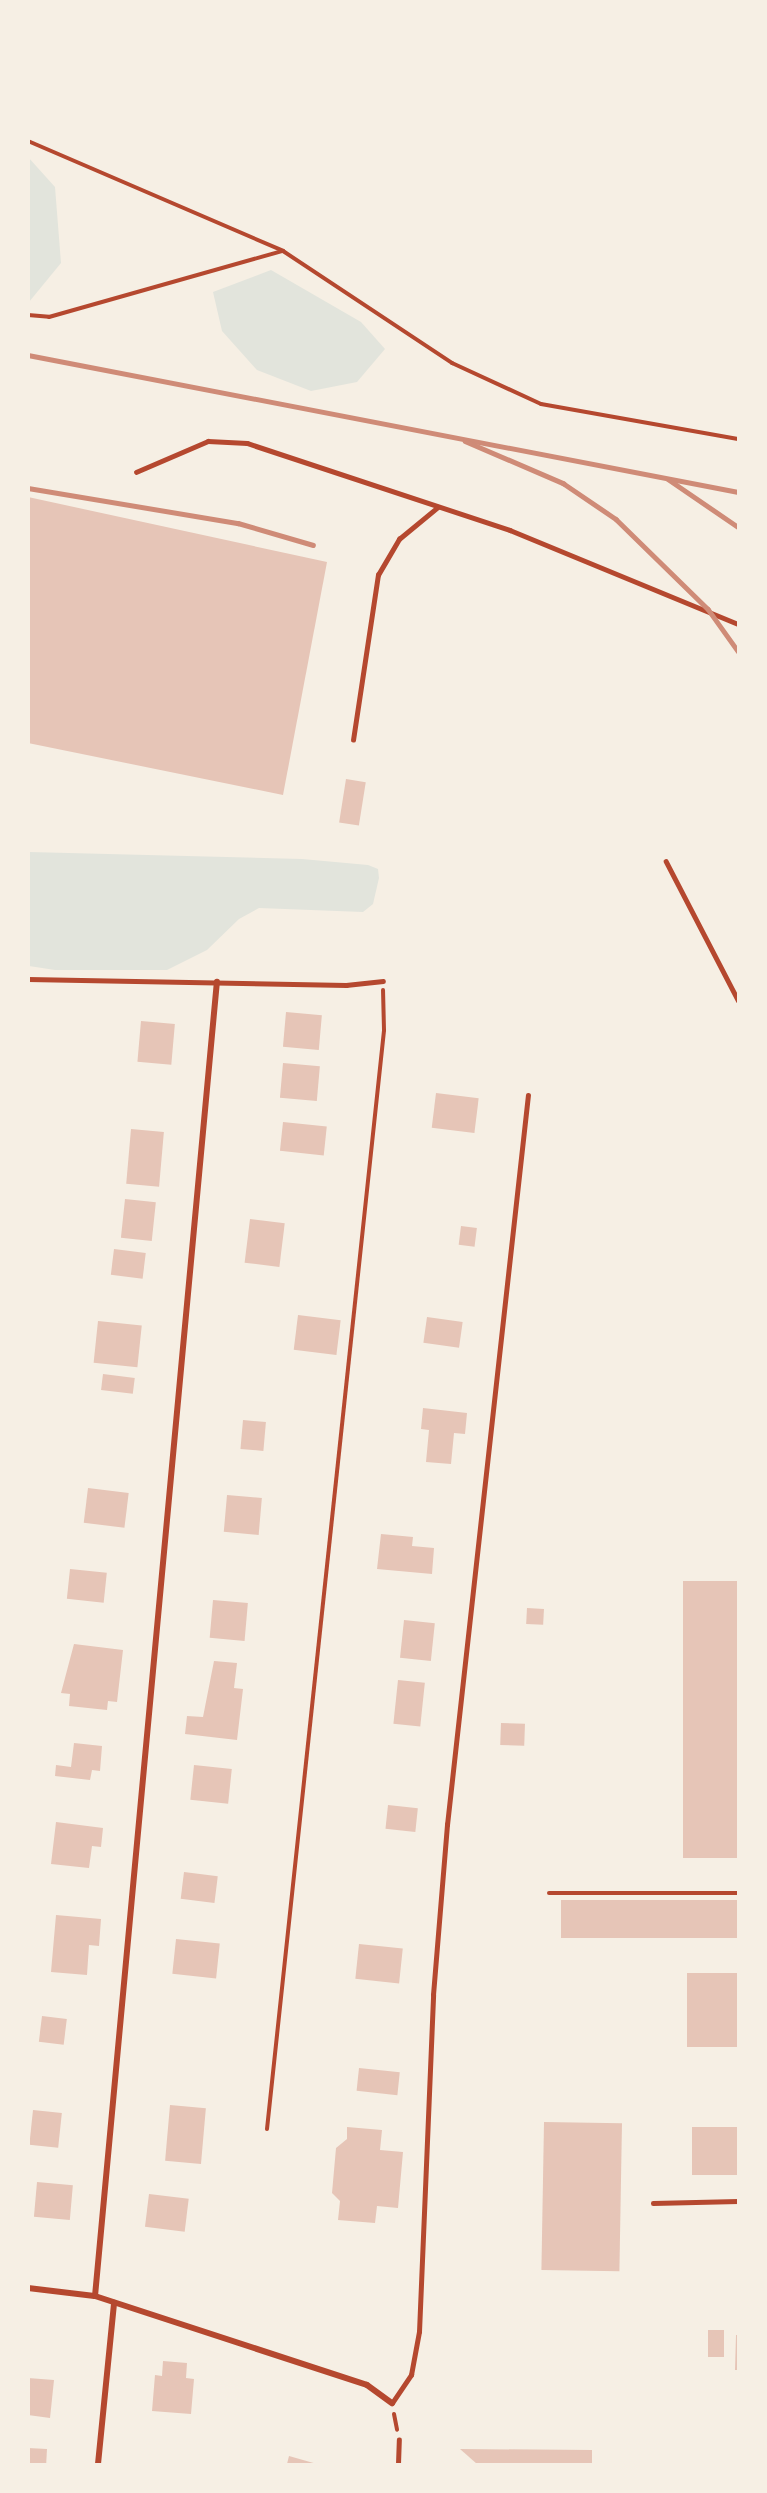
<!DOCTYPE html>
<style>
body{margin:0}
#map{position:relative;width:767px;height:2493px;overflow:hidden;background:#f6efe4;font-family:"Libre Baskerville",serif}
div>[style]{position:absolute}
.green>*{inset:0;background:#e2e4dc}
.building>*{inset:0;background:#e6c5b7;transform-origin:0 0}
.path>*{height:4px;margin:-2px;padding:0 2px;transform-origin:2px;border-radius:2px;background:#b5482f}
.service>*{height:4.5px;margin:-2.25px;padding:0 2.25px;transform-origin:2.25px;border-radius:2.25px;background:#b5482f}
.minor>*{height:6px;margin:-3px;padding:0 3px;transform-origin:3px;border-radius:3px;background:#b5482f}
.rail>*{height:4.5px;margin:-2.25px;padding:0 2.25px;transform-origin:2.25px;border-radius:2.25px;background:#cf8b77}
span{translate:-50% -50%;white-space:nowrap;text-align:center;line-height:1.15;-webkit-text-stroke:6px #f6efe4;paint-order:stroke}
.frame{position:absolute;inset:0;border:30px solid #f6efe4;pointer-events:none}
</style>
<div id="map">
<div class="green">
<div style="clip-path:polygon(28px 157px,55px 187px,61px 263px,29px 302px)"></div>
<div style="clip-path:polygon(271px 270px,361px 322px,385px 349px,357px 382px,311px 391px,257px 370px,222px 331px,213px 292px)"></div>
<div style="clip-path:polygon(29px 852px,302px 859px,368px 865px,378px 869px,379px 878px,373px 904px,363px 912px,259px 908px,239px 919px,207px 950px,167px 970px,55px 970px,29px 966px)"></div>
</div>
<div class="building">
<div style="clip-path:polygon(28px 497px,327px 562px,283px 795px,28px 743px)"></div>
<div style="left:346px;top:779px;width:20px;height:44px;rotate:9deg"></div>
<div style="left:286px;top:1012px;width:36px;height:35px;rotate:5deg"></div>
<div style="left:141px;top:1021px;width:34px;height:41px;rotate:5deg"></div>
<div style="left:283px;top:1063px;width:37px;height:35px;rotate:5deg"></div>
<div style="left:436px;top:1093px;width:43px;height:35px;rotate:7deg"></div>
<div style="left:283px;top:1122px;width:44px;height:29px;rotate:6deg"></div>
<div style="left:131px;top:1129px;width:33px;height:55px;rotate:5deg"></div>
<div style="left:125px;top:1199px;width:31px;height:39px;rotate:6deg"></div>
<div style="left:250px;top:1219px;width:35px;height:44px;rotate:7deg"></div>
<div style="left:461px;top:1226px;width:16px;height:19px;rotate:7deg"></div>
<div style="left:114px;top:1249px;width:32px;height:26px;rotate:7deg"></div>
<div style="left:298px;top:1315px;width:43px;height:35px;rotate:7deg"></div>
<div style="left:427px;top:1317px;width:36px;height:26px;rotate:8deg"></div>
<div style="left:98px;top:1321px;width:44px;height:42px;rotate:6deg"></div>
<div style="left:103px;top:1374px;width:32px;height:16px;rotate:7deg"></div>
<div style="clip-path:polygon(423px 1408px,467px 1413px,465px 1434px,454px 1433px,451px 1464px,426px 1462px,429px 1430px,421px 1429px)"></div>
<div style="left:243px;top:1420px;width:23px;height:29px;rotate:5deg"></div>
<div style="left:88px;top:1488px;width:41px;height:35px;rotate:7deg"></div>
<div style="left:227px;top:1495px;width:35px;height:37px;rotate:5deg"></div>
<div style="clip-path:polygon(381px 1534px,413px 1537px,412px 1546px,434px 1548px,432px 1574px,377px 1569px)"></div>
<div style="left:70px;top:1569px;width:37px;height:30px;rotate:6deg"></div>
<div style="left:738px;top:1581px;width:277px;height:55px;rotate:90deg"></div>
<div style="left:213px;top:1600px;width:35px;height:38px;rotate:5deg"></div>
<div style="left:527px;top:1608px;width:17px;height:16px;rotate:3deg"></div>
<div style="left:404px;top:1620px;width:31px;height:38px;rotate:6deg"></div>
<div style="clip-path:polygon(74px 1644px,123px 1650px,117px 1702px,108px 1701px,107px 1710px,69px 1706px,70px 1694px,61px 1693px)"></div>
<div style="clip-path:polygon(214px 1661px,237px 1663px,234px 1688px,243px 1689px,237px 1740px,185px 1734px,187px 1716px,203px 1717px)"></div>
<div style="left:398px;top:1680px;width:27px;height:44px;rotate:6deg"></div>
<div style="left:501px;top:1723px;width:24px;height:22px;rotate:2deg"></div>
<div style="clip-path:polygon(74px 1743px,102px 1746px,100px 1771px,92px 1770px,90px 1780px,55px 1776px,56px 1765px,71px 1767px)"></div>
<div style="left:194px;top:1765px;width:38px;height:35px;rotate:6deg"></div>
<div style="left:388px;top:1805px;width:30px;height:24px;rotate:6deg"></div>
<div style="clip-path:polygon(56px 1822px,103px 1828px,101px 1847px,92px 1846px,89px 1868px,51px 1864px)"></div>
<div style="left:184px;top:1872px;width:34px;height:27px;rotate:7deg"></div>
<div style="left:738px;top:1900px;width:38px;height:177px;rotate:90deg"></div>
<div style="clip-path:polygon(56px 1915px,101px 1919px,99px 1946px,89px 1945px,87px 1975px,51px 1972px)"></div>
<div style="left:176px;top:1939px;width:44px;height:35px;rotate:6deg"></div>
<div style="left:359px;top:1944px;width:44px;height:35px;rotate:6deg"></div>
<div style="left:687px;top:1973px;width:51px;height:74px"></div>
<div style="left:42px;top:2016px;width:25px;height:26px;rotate:7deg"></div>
<div style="left:359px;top:2068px;width:41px;height:23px;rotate:6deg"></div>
<div style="left:170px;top:2105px;width:36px;height:56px;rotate:5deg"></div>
<div style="left:33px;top:2110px;width:29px;height:35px;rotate:6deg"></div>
<div style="left:544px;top:2122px;width:78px;height:148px;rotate:1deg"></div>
<div style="clip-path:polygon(347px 2127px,382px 2130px,380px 2150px,403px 2152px,398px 2208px,377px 2206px,375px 2223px,338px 2220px,340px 2201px,332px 2193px,336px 2148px,347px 2139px)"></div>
<div style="left:692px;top:2127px;width:46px;height:48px"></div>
<div style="left:37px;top:2182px;width:36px;height:35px;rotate:5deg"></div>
<div style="left:149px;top:2194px;width:40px;height:33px;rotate:7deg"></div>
<div style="left:708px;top:2330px;width:16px;height:27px"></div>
<div style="clip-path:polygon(736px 2335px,738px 2335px,738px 2370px,735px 2370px)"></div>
<div style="clip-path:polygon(163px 2361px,187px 2363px,186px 2378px,194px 2379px,191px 2414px,152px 2411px,155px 2375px,162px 2376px)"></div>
<div style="clip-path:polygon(28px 2378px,54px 2380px,50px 2418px,28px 2415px)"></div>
<div style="left:28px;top:2448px;width:19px;height:16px;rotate:3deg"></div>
<div style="clip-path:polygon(460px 2449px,592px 2450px,592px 2464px,477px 2464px)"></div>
<div style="clip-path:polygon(289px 2456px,317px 2464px,287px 2464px)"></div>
</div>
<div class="path">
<div style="left:28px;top:141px;width:278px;rotate:23.3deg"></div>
<div style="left:283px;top:251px;width:203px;rotate:33.5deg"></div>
<div style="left:452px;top:363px;width:98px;rotate:24.7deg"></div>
<div style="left:541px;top:404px;width:200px;rotate:10.1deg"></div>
<div style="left:28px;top:315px;width:21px;rotate:5deg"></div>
<div style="left:49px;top:317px;width:242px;rotate:-15.8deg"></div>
<div style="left:267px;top:2129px;width:1105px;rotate:-83.92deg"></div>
<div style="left:384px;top:1030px;width:40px;rotate:-91.4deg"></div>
<div style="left:394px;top:2414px;width:16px;rotate:79deg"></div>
</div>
<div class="service">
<div style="left:136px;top:472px;width:78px;rotate:-23.3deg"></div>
<div style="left:208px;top:441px;width:39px;rotate:3deg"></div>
<div style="left:247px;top:443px;width:277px;rotate:18.3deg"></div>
<div style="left:510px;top:530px;width:247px;rotate:22.4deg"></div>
<div style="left:353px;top:740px;width:167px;rotate:-81.4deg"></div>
<div style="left:378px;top:575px;width:42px;rotate:-59.7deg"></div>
<div style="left:399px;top:539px;width:50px;rotate:-39.4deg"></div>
<div style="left:666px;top:861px;width:157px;rotate:62.6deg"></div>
<div style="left:28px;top:979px;width:318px;rotate:1.1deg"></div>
<div style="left:346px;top:985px;width:37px;rotate:-6deg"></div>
<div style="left:549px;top:1893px;width:189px"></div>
<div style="left:653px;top:2203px;width:85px;rotate:-1.3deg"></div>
<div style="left:392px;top:2403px;width:34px;rotate:-56deg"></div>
<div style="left:411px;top:2375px;width:44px;rotate:-79.5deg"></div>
<div style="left:419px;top:2332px;width:337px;rotate:-87.6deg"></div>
<div style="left:433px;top:1995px;width:171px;rotate:-85.3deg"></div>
<div style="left:447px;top:1825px;width:734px;rotate:-83.67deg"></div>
<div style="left:398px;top:2464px;width:24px;rotate:-88deg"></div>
</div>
<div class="minor">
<div style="left:28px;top:2288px;width:67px;rotate:6.8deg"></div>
<div style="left:95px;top:2296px;width:286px;rotate:18.1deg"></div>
<div style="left:367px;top:2385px;width:31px;rotate:36deg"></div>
<div style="left:95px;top:2296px;width:1320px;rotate:-84.7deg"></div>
<div style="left:98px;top:2464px;width:162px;rotate:-84.3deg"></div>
</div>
<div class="rail">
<div style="left:28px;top:355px;width:723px;rotate:10.92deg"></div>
<div style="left:465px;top:441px;width:107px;rotate:23.2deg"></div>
<div style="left:563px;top:483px;width:64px;rotate:34.2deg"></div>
<div style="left:616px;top:519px;width:129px;rotate:44.4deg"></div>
<div style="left:708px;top:609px;width:52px;rotate:54.5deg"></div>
<div style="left:668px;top:479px;width:85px;rotate:34.4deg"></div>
<div style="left:28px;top:488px;width:213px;rotate:9.5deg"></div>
<div style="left:238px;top:523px;width:78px;rotate:16.3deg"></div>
</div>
<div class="frame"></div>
</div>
